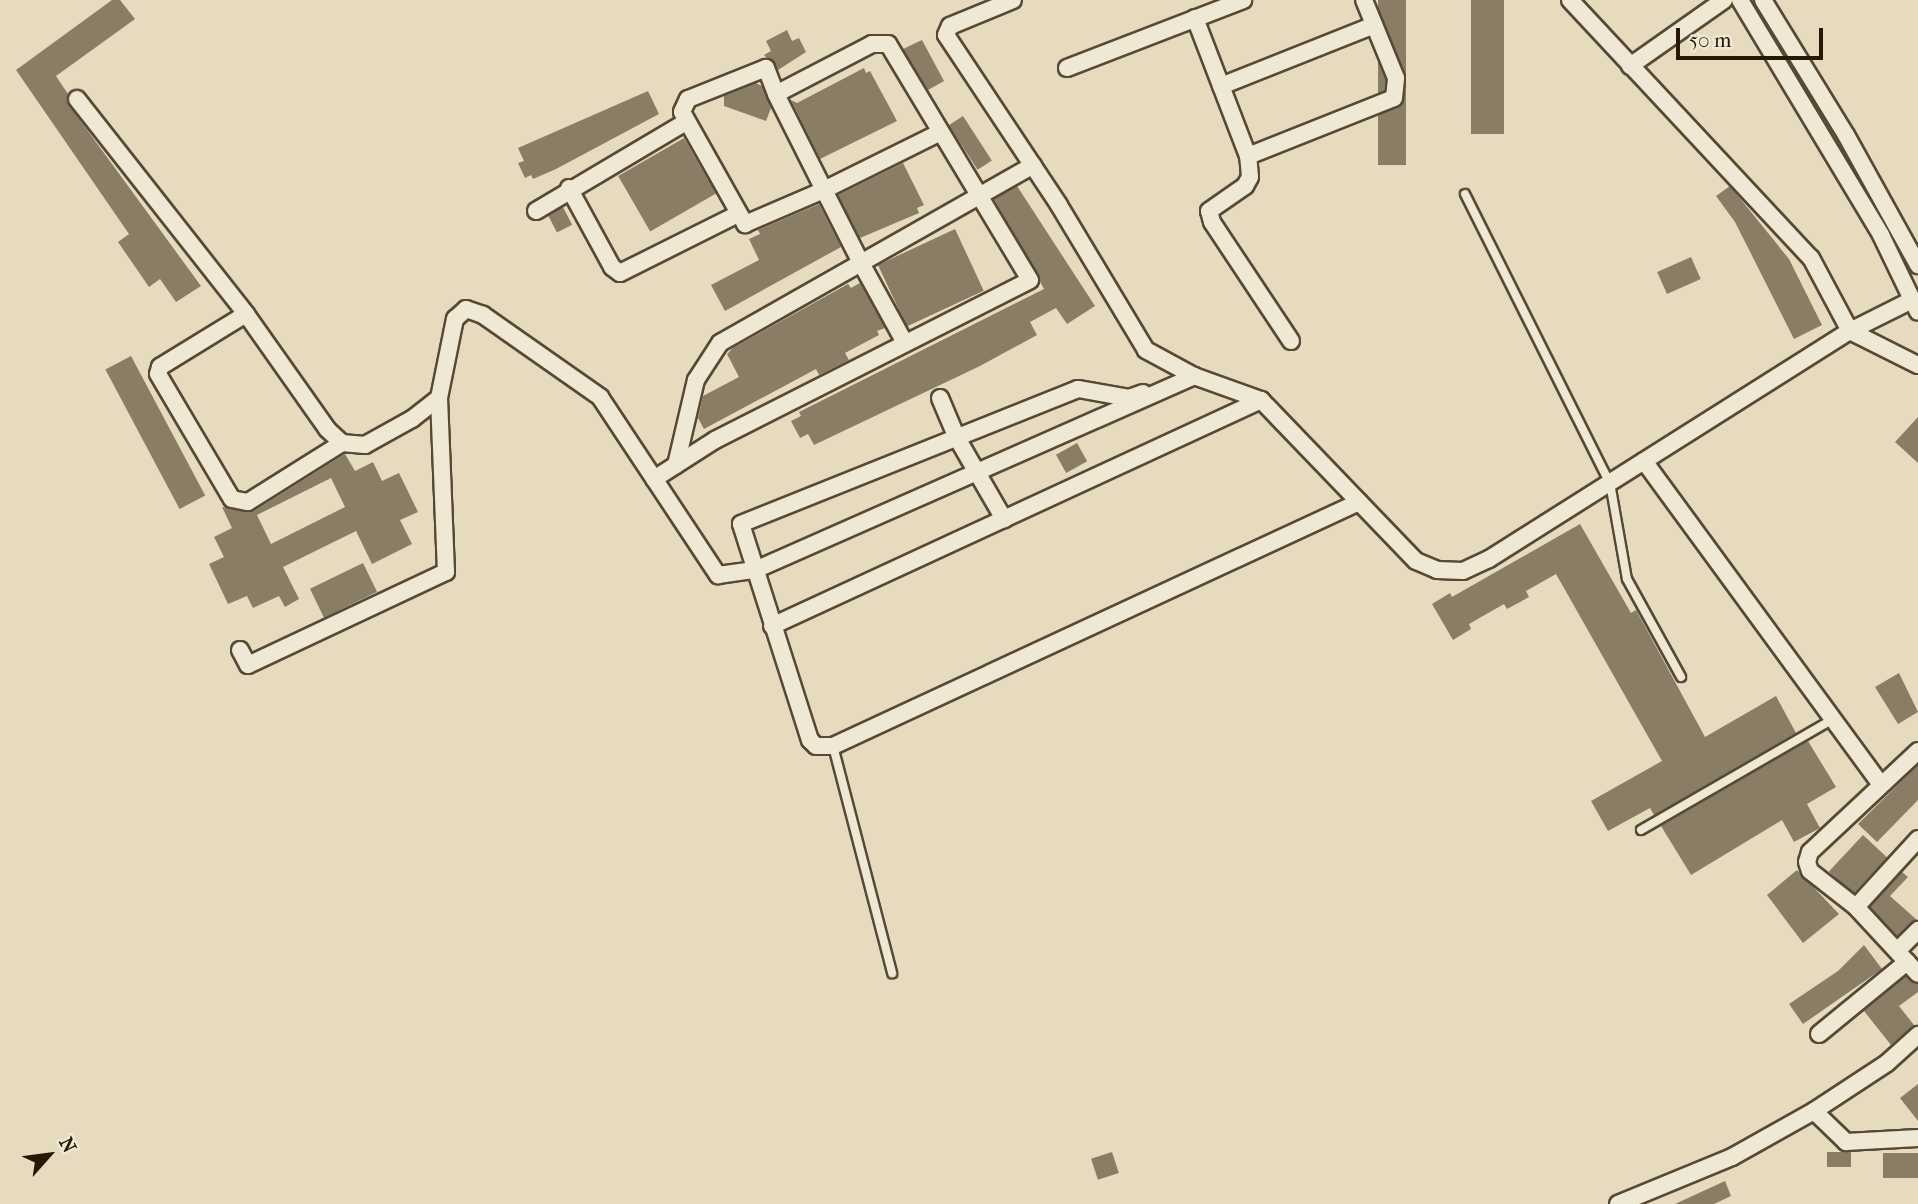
<!DOCTYPE html>
<style>
body{margin:0}
#map{position:relative;width:1918px;height:1204px;overflow:hidden;background:#e6dbbe;font-family:"IM FELL French Canon",serif}
div>[style]{position:absolute}
.building>*{inset:0;background:#8a7d66;transform-origin:0 0}
.roads{filter:drop-shadow(2px 0 #574934) drop-shadow(-2px 0 #574934) drop-shadow(0 2px #574934) drop-shadow(0 -2px #574934)}
.lane>*{height:8px;margin:-4px;padding:0 4px;transform-origin:4px;border-radius:4px;background:#efe8d5}
.street>*{height:16px;margin:-8px;padding:0 8px;transform-origin:8px;border-radius:8px;background:#efe8d5}
span{translate:-50% -50%;white-space:nowrap;text-align:center;line-height:1.15;-webkit-text-stroke:5px #efe8d5;paint-order:stroke}
.north{position:absolute;left:14px;top:1120px;width:70px;height:70px;-webkit-text-stroke:5px #efe8d5;paint-order:stroke;rotate:62deg;font-size:19px;font-weight:700;line-height:28px;text-align:center;color:#271806}
.north::after{content:'';display:block;margin:auto;width:24px;height:32px;background:#271806;clip-path:polygon(50% 0,100% 100%,50% 72%,0 100%)}
.scale{position:absolute;left:1676px;top:28px;width:147px;height:32px;box-sizing:border-box;border:4px solid #271806;border-top:0;padding-left:9px;font-size:21px;line-height:24px;white-space:nowrap;color:#271806;-webkit-text-stroke:5px #efe8d5;paint-order:stroke}
</style>
<div id="map">
<div class="building">
<div style="clip-path:polygon(112px 0,120px 0,135px 19px,56px 76px,68px 94px,69px 105px,201px 286px,176px 302px,160px 279px,149px 287px,118px 242px,129px 234px,16px 70px)"></div>
<div style="left:1378px;top:0;width:28px;height:165px"></div>
<div style="left:1471px;top:0;width:33px;height:134px"></div>
<div style="clip-path:polygon(787px 30px,792px 41px,799px 38px,806px 52px,778px 70px,764px 55px,771px 51px,766px 41px)"></div>
<div style="clip-path:polygon(922px 40px,944px 81px,928px 90px,903px 49px)"></div>
<div style="clip-path:polygon(864px 68px,866px 73px,870px 71px,897px 121px,820px 159px,791px 100px,797px 103px)"></div>
<div style="clip-path:polygon(756px 83px,762px 86px,771px 108px,766px 121px,724px 106px,724px 96px)"></div>
<div style="clip-path:polygon(648px 91px,659px 114px,556px 169px,533px 179px,531px 175px,525px 178px,518px 163px,524px 161px,518px 148px)"></div>
<div style="left:963px;top:116px;width:53px;height:17px;rotate:57deg"></div>
<div style="left:684px;top:138px;width:64px;height:76px;rotate:60deg"></div>
<div style="clip-path:polygon(903px 163px,924px 205px,917px 208px,919px 213px,860px 238px,838px 195px)"></div>
<div style="clip-path:polygon(1017px 186px,1095px 306px,1067px 324px,1056px 308px,1030px 322px,1037px 335px,980px 366px,814px 445px,808px 434px,800px 438px,791px 421px,801px 416px,799px 412px,1044px 289px,994px 199px)"></div>
<div style="clip-path:polygon(1730px 186px,1789px 259px,1822px 325px,1794px 339px,1735px 222px,1716px 196px)"></div>
<div style="clip-path:polygon(819px 204px,841px 247px,725px 311px,711px 285px,759px 260px,749px 239px,760px 234px,758px 230px)"></div>
<div style="left:563px;top:207px;width:20px;height:17px;rotate:63deg"></div>
<div style="left:955px;top:229px;width:68px;height:85px;rotate:65deg"></div>
<div style="left:1691px;top:257px;width:24px;height:37px;rotate:66deg"></div>
<div style="clip-path:polygon(860px 283px,885px 328px,877px 331px,879px 335px,845px 353px,849px 360px,819px 375px,816px 369px,704px 429px,698px 418px,703px 396px,739px 377px,727px 354px,733px 348px,848px 284px,851px 288px)"></div>
<div style="left:131px;top:356px;width:158px;height:29px;rotate:62deg"></div>
<div style="clip-path:polygon(1918px 417px,1918px 463px,1895px 442px)"></div>
<div style="left:1077px;top:443px;width:21px;height:24px;rotate:61deg"></div>
<div style="clip-path:polygon(evenodd,345px 454px,355px 471px,373px 462px,382px 481px,399px 473px,418px 512px,400px 520px,412px 544px,372px 564px,356px 531px,283px 567px,299px 599px,285px 607px,279px 596px,253px 608px,247px 596px,228px 604px,209px 564px,224px 557px,214px 537px,232px 528px,222px 507px,254px 511px,345px 454px,331px 478px,345px 507px,271px 544px,257px 515px,331px 478px)"></div>
<div style="clip-path:polygon(1580px 524px,1631px 613px,1636px 610px,1705px 737px,1776px 696px,1796px 733px,1654px 815px,1650px 808px,1608px 831px,1591px 801px,1662px 761px,1556px 574px,1526px 591px,1529px 597px,1507px 609px,1504px 604px,1469px 624px,1471px 629px,1453px 640px,1432px 604px,1450px 593px,1452px 597px)"></div>
<div style="left:363px;top:563px;width:32px;height:59px;rotate:64deg"></div>
<div style="clip-path:polygon(1899px 673px,1918px 712px,1898px 724px,1875px 687px)"></div>
<div style="clip-path:polygon(1808px 741px,1836px 787px,1807px 804px,1820px 828px,1794px 842px,1782px 820px,1691px 875px,1661px 826px)"></div>
<div style="clip-path:polygon(1918px 765px,1918px 800px,1877px 842px,1858px 824px)"></div>
<div style="left:1863px;top:835px;width:33px;height:50px;rotate:43deg"></div>
<div style="clip-path:polygon(1797px 870px,1839px 914px,1803px 943px,1767px 895px)"></div>
<div style="clip-path:polygon(1902px 872px,1908px 877px,1890px 896px,1917px 920px,1897px 936px,1870px 907px)"></div>
<div style="clip-path:polygon(1864px 945px,1882px 969px,1803px 1024px,1789px 1004px,1838px 971px)"></div>
<div style="clip-path:polygon(1906px 976px,1918px 984px,1918px 992px,1899px 1006px,1914px 1025px,1891px 1045px,1864px 1011px)"></div>
<div style="clip-path:polygon(1918px 1084px,1918px 1121px,1900px 1098px)"></div>
<div style="left:1112px;top:1152px;width:22px;height:22px;rotate:72deg"></div>
<div style="left:1827px;top:1152px;width:24px;height:15px"></div>
<div style="left:1918px;top:1153px;width:25px;height:35px;rotate:90deg"></div>
<div style="clip-path:polygon(1725px 1181px,1731px 1196px,1714px 1204px,1675px 1204px)"></div>
</div>
<div class="roads">
<div class="lane">
<div style="left:1465px;top:194px;width:323px;rotate:63.4deg"></div>
<div style="left:1610px;top:483px;width:97px;rotate:80deg"></div>
<div style="left:1627px;top:579px;width:112px;rotate:61.1deg"></div>
<div style="left:833px;top:746px;width:235px;rotate:75.4deg"></div>
<div style="left:1641px;top:830px;width:222px;rotate:-30deg"></div>
</div>
<div class="street">
<div style="left:1570px;top:0;width:353px;rotate:47deg"></div>
<div style="left:1811px;top:258px;width:83px;rotate:61.9deg"></div>
<div style="left:1850px;top:331px;width:76px;rotate:26.6deg"></div>
<div style="left:1740px;top:0;width:274px;rotate:59deg"></div>
<div style="left:1881px;top:235px;width:85px;rotate:64.3deg"></div>
<div style="left:1763px;top:0;width:158px;rotate:58.4deg"></div>
<div style="left:1846px;top:135px;width:149px;rotate:61deg"></div>
<div style="left:1195px;top:18px;width:148px;rotate:69deg"></div>
<div style="left:1630px;top:66px;width:115px;rotate:-35.1deg"></div>
<div style="left:1067px;top:68px;width:189px;rotate:-21.1deg"></div>
<div style="left:1221px;top:86px;width:165px;rotate:-21.7deg"></div>
<div style="left:77px;top:99px;width:273px;rotate:51.8deg"></div>
<div style="left:246px;top:314px;width:141px;rotate:54.8deg"></div>
<div style="left:327px;top:429px;width:21px;rotate:43deg"></div>
<div style="left:342px;top:443px;width:23px;rotate:5deg"></div>
<div style="left:365px;top:445px;width:54px;rotate:-29deg"></div>
<div style="left:412px;top:419px;width:34px;rotate:-38deg"></div>
<div style="left:569px;top:188px;width:90px;rotate:61.4deg"></div>
<div style="left:612px;top:267px;width:10px;rotate:37deg"></div>
<div style="left:620px;top:273px;width:130px;rotate:-26.6deg"></div>
<div style="left:536px;top:211px;width:174px;rotate:-30.7deg"></div>
<div style="left:246px;top:314px;width:101px;rotate:148.4deg"></div>
<div style="left:160px;top:367px;width:7px;rotate:106deg"></div>
<div style="left:158px;top:374px;width:145px;rotate:59.4deg"></div>
<div style="left:232px;top:499px;width:16px;rotate:11deg"></div>
<div style="left:248px;top:502px;width:111px;rotate:-32.1deg"></div>
<div style="left:1291px;top:341px;width:143px;rotate:-123.6deg"></div>
<div style="left:1212px;top:222px;width:11px;rotate:-105deg"></div>
<div style="left:1209px;top:211px;width:44px;rotate:-34.8deg"></div>
<div style="left:1245px;top:186px;width:10px;rotate:-61deg"></div>
<div style="left:1250px;top:177px;width:21px;rotate:-95deg"></div>
<div style="left:1248px;top:156px;width:157px;rotate:-21.7deg"></div>
<div style="left:1394px;top:98px;width:20px;rotate:-84deg"></div>
<div style="left:1396px;top:78px;width:84px;rotate:-112.3deg"></div>
<div style="left:905px;top:343px;width:94px;rotate:-118.8deg"></div>
<div style="left:860px;top:261px;width:80px;rotate:-116.9deg"></div>
<div style="left:824px;top:190px;width:107px;rotate:-116.6deg"></div>
<div style="left:776px;top:94px;width:28px;rotate:-111deg"></div>
<div style="left:766px;top:68px;width:84px;rotate:158.3deg"></div>
<div style="left:688px;top:99px;width:14px;rotate:115deg"></div>
<div style="left:682px;top:112px;width:129px;rotate:60.6deg"></div>
<div style="left:745px;top:224px;width:86px;rotate:-23.3deg"></div>
<div style="left:824px;top:190px;width:128px;rotate:-26.4deg"></div>
<div style="left:1184px;top:380px;width:11px;rotate:-22deg"></div>
<div style="left:1194px;top:376px;width:71px;rotate:19.7deg"></div>
<div style="left:1143px;top:393px;width:15px;rotate:160deg"></div>
<div style="left:1129px;top:398px;width:52px;rotate:-170deg"></div>
<div style="left:1078px;top:389px;width:363px;rotate:158.2deg"></div>
<div style="left:741px;top:524px;width:227px;rotate:72.3deg"></div>
<div style="left:810px;top:740px;width:8px;rotate:45deg"></div>
<div style="left:816px;top:746px;width:17px"></div>
<div style="left:833px;top:746px;width:580px;rotate:-24.89deg"></div>
<div style="left:940px;top:398px;width:43px;rotate:67deg"></div>
<div style="left:957px;top:438px;width:94px;rotate:59.9deg"></div>
<div style="left:1644px;top:461px;width:401px;rotate:53.8deg"></div>
<div style="left:676px;top:465px;width:87px;rotate:-76.8deg"></div>
<div style="left:696px;top:380px;width:44px;rotate:-57deg"></div>
<div style="left:720px;top:343px;width:360px;rotate:-29.6deg"></div>
<div style="left:654px;top:479px;width:72px;rotate:-32.6deg"></div>
<div style="left:715px;top:440px;width:353px;rotate:-26.9deg"></div>
<div style="left:1030px;top:280px;width:275px;rotate:-121deg"></div>
<div style="left:888px;top:44px;width:16px;rotate:180deg"></div>
<div style="left:872px;top:44px;width:108px;rotate:152.5deg"></div>
<div style="left:772px;top:626px;width:539px;rotate:-24.8deg"></div>
<div style="left:1261px;top:400px;width:223px;rotate:46.1deg"></div>
<div style="left:1416px;top:561px;width:23px;rotate:23deg"></div>
<div style="left:1437px;top:570px;width:26px;rotate:2deg"></div>
<div style="left:1463px;top:571px;width:29px;rotate:-25deg"></div>
<div style="left:1489px;top:559px;width:427px;rotate:-32.3deg"></div>
<div style="left:1850px;top:331px;width:69px;rotate:-26.6deg"></div>
<div style="left:240px;top:650px;width:17px;rotate:62deg"></div>
<div style="left:248px;top:665px;width:219px;rotate:-25.2deg"></div>
<div style="left:446px;top:572px;width:174px;rotate:-92.3deg"></div>
<div style="left:439px;top:398px;width:81px;rotate:-78.6deg"></div>
<div style="left:455px;top:319px;width:15px;rotate:-42deg"></div>
<div style="left:466px;top:309px;width:18px;rotate:19deg"></div>
<div style="left:483px;top:315px;width:143px;rotate:35deg"></div>
<div style="left:600px;top:397px;width:214px;rotate:56.5deg"></div>
<div style="left:718px;top:575px;width:37px;rotate:-8deg"></div>
<div style="left:755px;top:570px;width:480px;rotate:-23.8deg"></div>
<div style="left:1194px;top:376px;width:55px;rotate:-151.6deg"></div>
<div style="left:1146px;top:350px;width:169px;rotate:-121deg"></div>
<div style="left:1059px;top:205px;width:204px;rotate:-123.6deg"></div>
<div style="left:946px;top:35px;width:10px;rotate:-66deg"></div>
<div style="left:950px;top:26px;width:68px;rotate:-22.4deg"></div>
<div style="left:1918px;top:751px;width:148px;rotate:136.9deg"></div>
<div style="left:1810px;top:852px;width:10px;rotate:107deg"></div>
<div style="left:1807px;top:862px;width:9px;rotate:72deg"></div>
<div style="left:1810px;top:871px;width:58px;rotate:38deg"></div>
<div style="left:1856px;top:907px;width:91px;rotate:47.2deg"></div>
<div style="left:1856px;top:907px;width:92px;rotate:-47.6deg"></div>
<div style="left:1897px;top:951px;width:30px;rotate:-45deg"></div>
<div style="left:1819px;top:1034px;width:114px;rotate:-39.3deg"></div>
<div style="left:1814px;top:1111px;width:45px;rotate:44.1deg"></div>
<div style="left:1846px;top:1142px;width:72px;rotate:-3.2deg"></div>
<div style="left:1618px;top:1204px;width:123px;rotate:-22.4deg"></div>
<div style="left:1732px;top:1157px;width:94px;rotate:-29.3deg"></div>
<div style="left:1814px;top:1111px;width:87px;rotate:-33.3deg"></div>
<div style="left:1887px;top:1063px;width:42px;rotate:-42.1deg"></div>
</div>
</div>
<div class="north">N</div>
<div class="scale">50 m</div>
</div>
